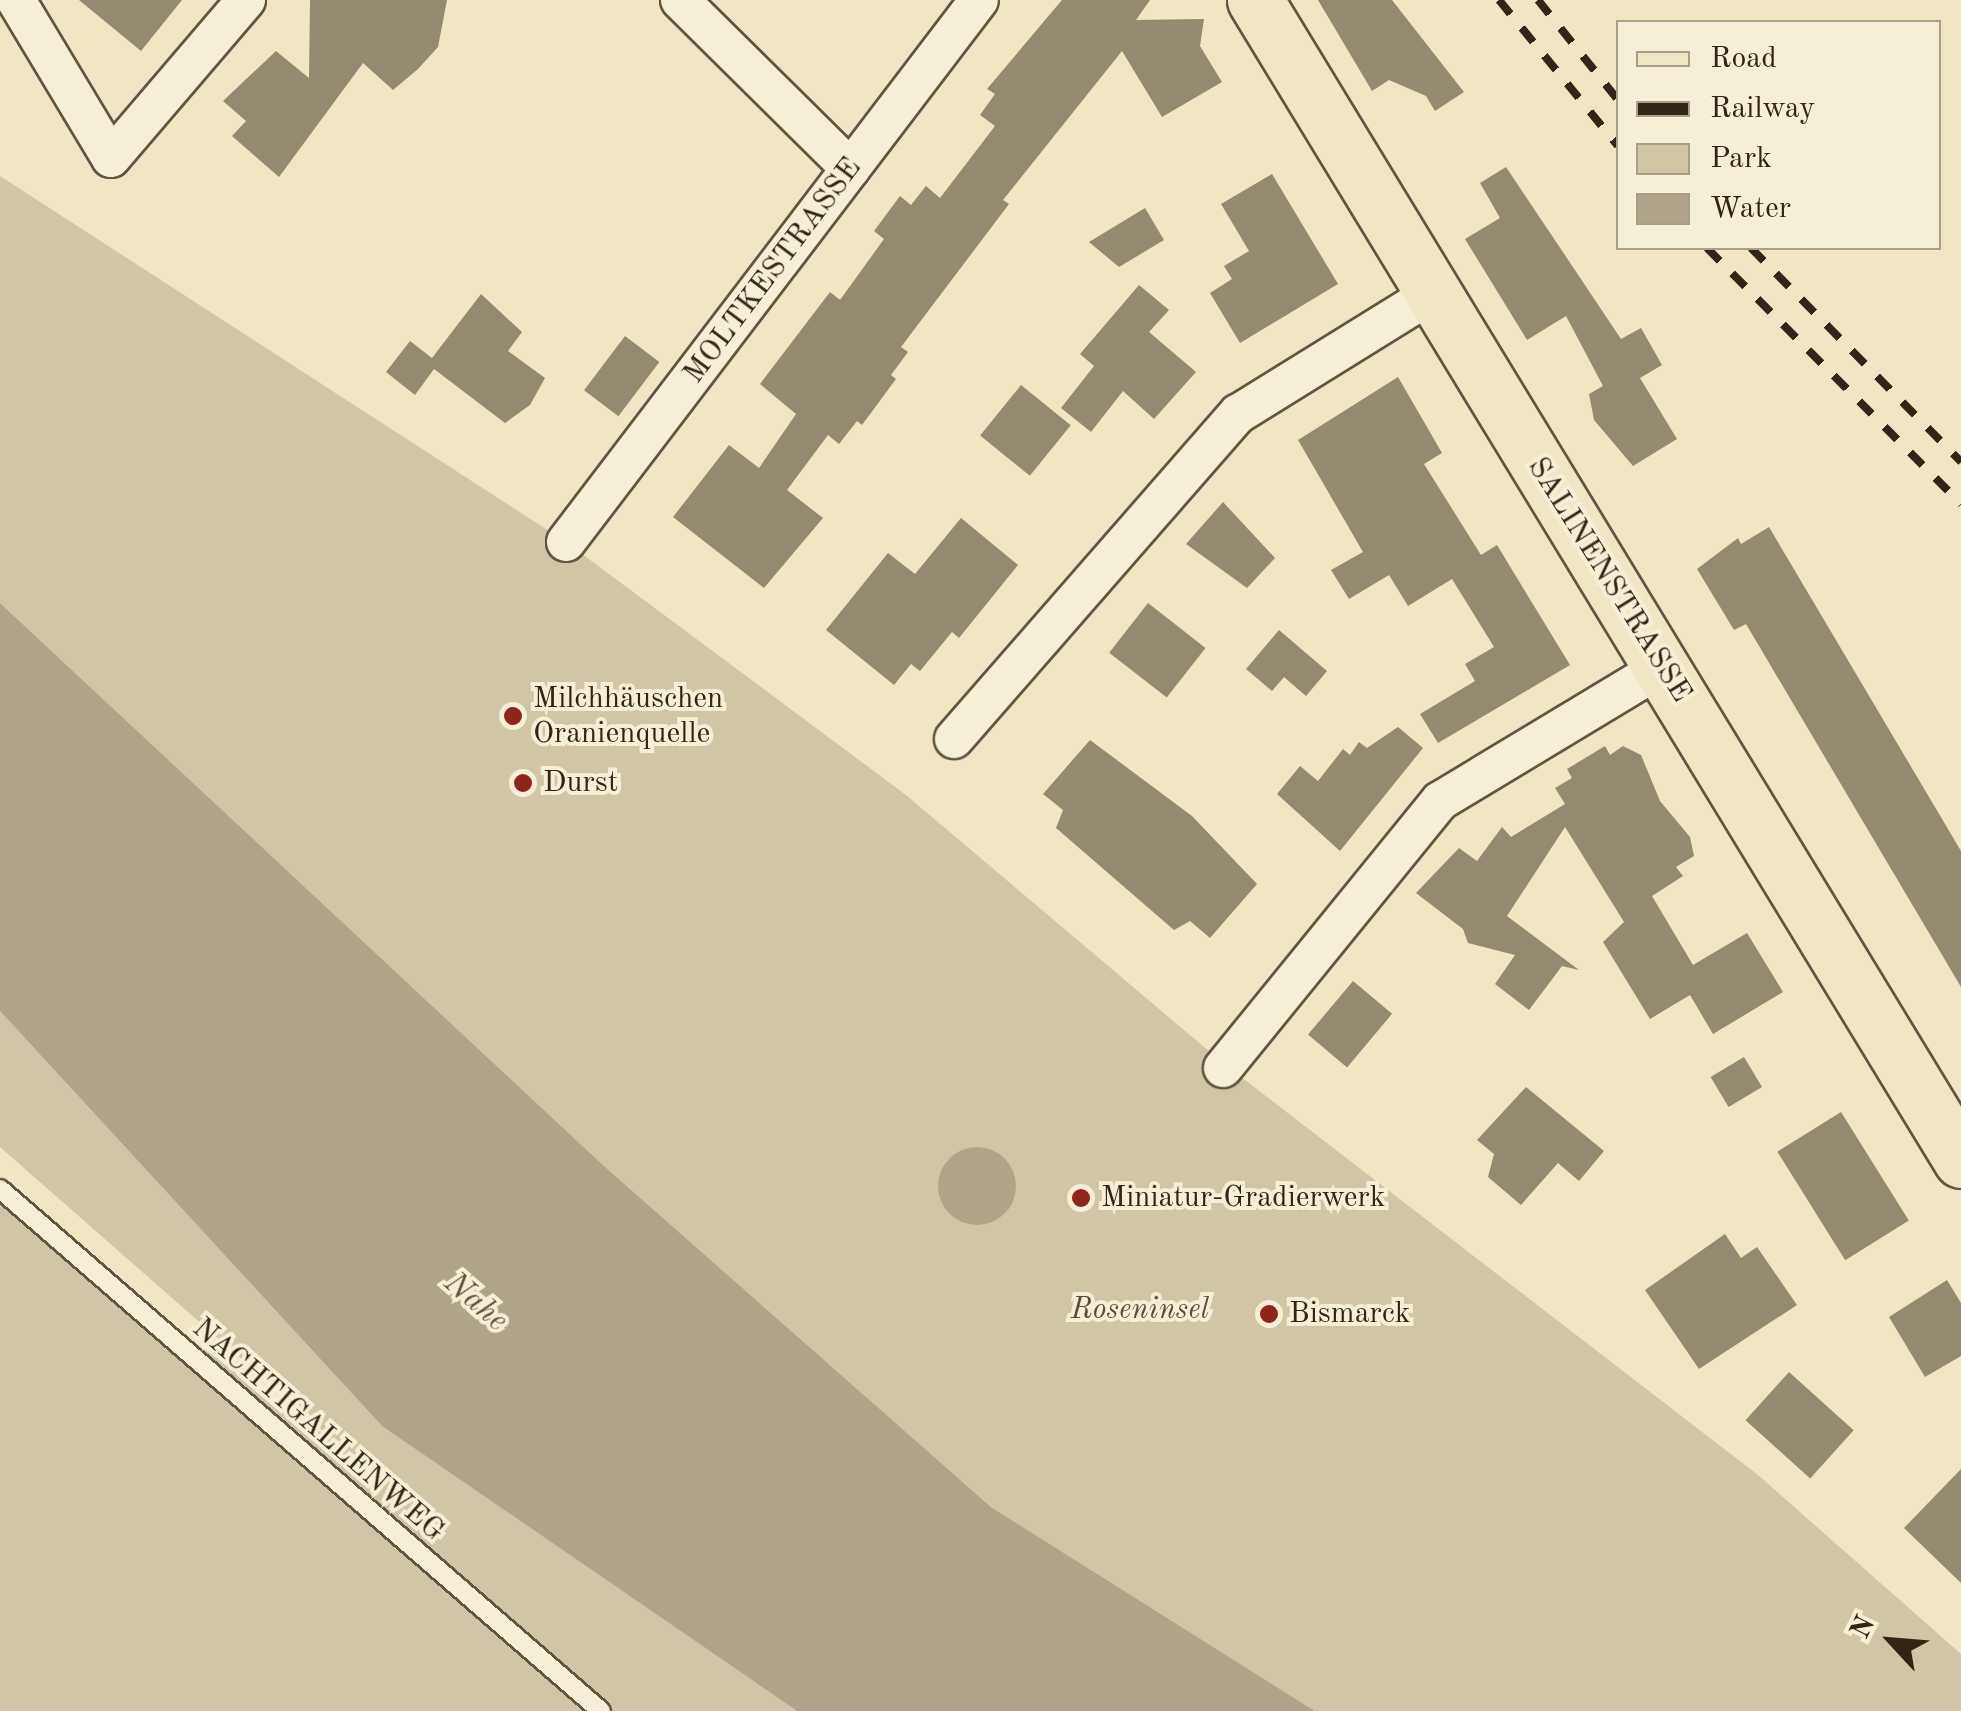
<!DOCTYPE html>
<meta charset="utf-8">
<style>
body{margin:0}
#map{position:relative;width:1961px;height:1711px;overflow:hidden;background:#f0e6c3;font-family:"Old Standard TT",serif}
div>[style]{position:absolute}
.green>*{inset:0;background:#d0c5a6}
.water>*{inset:0;background:#afa489}
.round{border-radius:50%}
.building>*{inset:0;background:#948971;transform-origin:0 0}
.roads{filter:drop-shadow(2px 0 #615543) drop-shadow(-2px 0 #615543) drop-shadow(0 2px #615543) drop-shadow(0 -2px #615543)}
.service>*{height:18px;margin:-9px;padding:0 9px;transform-origin:9px;border-radius:9px;background:#f5efd8}
.minor>*{height:38px;margin:-19px;padding:0 19px;transform-origin:19px;border-radius:19px;background:#f5efd8}
.primary>*{height:55px;margin:-27.5px;padding:0 27.5px;transform-origin:27.5px;border-radius:27.5px;background:#f0e6c3}
.rail>*{height:8px;margin-top:-4px;transform-origin:0;background:repeating-linear-gradient(90deg,#312518 0 18px,transparent 0 36px)}
.dots>*{width:28px;height:28px;translate:-50% -50%;box-sizing:border-box;border:5px solid #f5efd8;border-radius:50%}
span{translate:-50% -50%;white-space:nowrap;text-align:center;line-height:1.15;-webkit-text-stroke:8px #f5efd8;paint-order:stroke}
.street-label{font-size:30px;color:#312518}
.poi-label{font-size:30px;color:#312518}
.left{translate:0 -50%;text-align:left}
.park-label{font-size:30px;color:#594d3c;font-style:italic}
.water-label{font-size:32px;color:#5d5140;font-style:italic}
.legend{position:absolute;left:1616px;top:20px;width:325px;height:230px;box-sizing:border-box;background:#f5efd8;border:2px solid #a79e8b;margin:0;padding:12px 18px;list-style:none;font-size:30px;color:#312518}
.legend li{display:flex;align-items:center;gap:20px;height:50px}
.legend b{width:50px;border:2px solid #a79e8b}
.north{position:absolute;left:1841px;top:1591px;width:100px;height:100px;-webkit-text-stroke:8px #f5efd8;paint-order:stroke;rotate:296deg;font-size:28px;font-weight:700;line-height:40px;text-align:center;color:#312518}
.north::after{content:'';display:block;margin:auto;width:35px;height:45px;background:#312518;clip-path:polygon(50% 0,100% 100%,50% 72%,0 100%)}
</style>
<div id="map">
<div class="green">
<div style="clip-path:polygon(0 176px,566px 542px,906px 795px,1223px 1063px,1758px 1475px,1961px 1654px,1961px 1711px,1315px 1711px,991px 1507px,604px 1166px,0 603px)"></div>
<div style="clip-path:polygon(0 1011px,382px 1426px,797px 1711px,0 1711px,0 1189px,88px 1267px,343px 1448px,0 1147px)"></div>
</div>
<div class="water">
<div style="clip-path:polygon(0 603px,604px 1166px,991px 1507px,1315px 1711px,797px 1711px,382px 1426px,0 1011px)"></div>
<div class="round" style="left:938px;top:1147px;width:78px;height:78px"></div>
</div>
<div class="building">
<div style="clip-path:polygon(79px 0,182px 0,141px 51px)"></div>
<div style="clip-path:polygon(310px 0,447px 0,438px 47px,418px 69px,393px 90px,363px 63px,279px 177px,232px 136px,246px 121px,223px 101px,276px 51px,309px 78px)"></div>
<div style="clip-path:polygon(1062px 0,1150px 0,1136px 20px,1204px 19px,1200px 46px,1222px 82px,1162px 117px,1122px 51px,1003px 200px,1009px 204px,901px 347px,908px 352px,891px 375px,896px 379px,862px 425px,857px 421px,839px 444px,828px 435px,787px 490px,823px 518px,764px 588px,673px 517px,729px 445px,759px 468px,796px 414px,760px 384px,830px 292px,840px 300px,884px 239px,874px 231px,900px 196px,911px 205px,926px 186px,940px 198px,995px 126px,980px 115px,995px 94px,987px 89px)"></div>
<div style="clip-path:polygon(1318px 0,1392px 0,1464px 92px,1435px 111px,1426px 96px,1389px 80px,1372px 91px)"></div>
<div style="clip-path:polygon(1506px 167px,1621px 339px,1641px 328px,1662px 365px,1640px 378px,1677px 439px,1633px 466px,1594px 420px,1589px 394px,1603px 386px,1566px 316px,1527px 340px,1465px 239px,1500px 218px,1480px 183px)"></div>
<div style="clip-path:polygon(1272px 174px,1338px 284px,1240px 343px,1210px 293px,1232px 279px,1224px 266px,1249px 251px,1221px 204px)"></div>
<div style="clip-path:polygon(1145px 208px,1164px 240px,1119px 267px,1089px 242px)"></div>
<div style="clip-path:polygon(1139px 285px,1169px 310px,1149px 332px,1196px 372px,1154px 419px,1123px 391px,1091px 432px,1061px 408px,1094px 366px,1080px 354px)"></div>
<div style="clip-path:polygon(481px 294px,522px 332px,508px 351px,545px 378px,530px 405px,505px 423px,434px 369px,415px 395px,386px 372px,410px 341px,432px 358px)"></div>
<div style="left:625px;top:336px;width:43px;height:68px;rotate:37deg"></div>
<div style="clip-path:polygon(1398px 377px,1442px 453px,1424px 464px,1481px 555px,1497px 545px,1570px 665px,1438px 743px,1420px 714px,1475px 681px,1465px 664px,1494px 647px,1452px 579px,1408px 606px,1389px 575px,1349px 599px,1331px 570px,1363px 552px,1298px 440px)"></div>
<div style="left:1021px;top:385px;width:64px;height:65px;rotate:39deg"></div>
<div style="clip-path:polygon(1223px 502px,1275px 558px,1247px 588px,1186px 544px)"></div>
<div style="clip-path:polygon(961px 518px,1018px 565px,959px 638px,952px 632px,920px 671px,911px 664px,894px 685px,826px 630px,888px 553px,915px 574px)"></div>
<div style="clip-path:polygon(1769px 527px,1961px 851px,1961px 987px,1746px 624px,1734px 630px,1697px 569px,1738px 538px,1741px 544px)"></div>
<div style="left:1148px;top:603px;width:73px;height:63px;rotate:38deg"></div>
<div style="clip-path:polygon(1279px 630px,1327px 671px,1306px 696px,1284px 677px,1272px 691px,1246px 669px)"></div>
<div style="clip-path:polygon(1398px 727px,1423px 748px,1340px 851px,1277px 794px,1300px 766px,1318px 781px,1343px 749px,1350px 755px,1359px 742px,1367px 748px)"></div>
<div style="clip-path:polygon(1090px 740px,1192px 816px,1257px 884px,1210px 938px,1190px 921px,1174px 930px,1056px 828px,1063px 810px,1043px 794px)"></div>
<div style="clip-path:polygon(1605px 746px,1610px 755px,1623px 746px,1641px 755px,1660px 801px,1690px 837px,1694px 856px,1676px 867px,1683px 876px,1652px 896px,1693px 965px,1747px 933px,1783px 992px,1713px 1034px,1690px 995px,1650px 1019px,1603px 942px,1624px 922px,1565px 827px,1507px 916px,1579px 970px,1562px 966px,1529px 1010px,1495px 984px,1515px 955px,1468px 943px,1463px 929px,1416px 893px,1459px 848px,1477px 861px,1502px 827px,1511px 837px,1565px 804px,1555px 788px,1572px 778px,1567px 769px)"></div>
<div style="left:1353px;top:981px;width:51px;height:70px;rotate:40deg"></div>
<div style="left:1744px;top:1057px;width:35px;height:39px;rotate:59deg"></div>
<div style="clip-path:polygon(1526px 1087px,1604px 1151px,1579px 1181px,1558px 1163px,1521px 1205px,1488px 1177px,1494px 1154px,1477px 1140px)"></div>
<div style="left:1841px;top:1112px;width:128px;height:75px;rotate:58deg"></div>
<div style="clip-path:polygon(1725px 1234px,1741px 1258px,1757px 1247px,1797px 1305px,1699px 1369px,1645px 1290px)"></div>
<div style="clip-path:polygon(1947px 1280px,1961px 1303px,1961px 1356px,1925px 1377px,1889px 1317px)"></div>
<div style="left:1789px;top:1372px;width:87px;height:65px;rotate:42deg"></div>
<div style="clip-path:polygon(1961px 1469px,1961px 1583px,1904px 1528px)"></div>
</div>
<div class="roads">
<div class="service">
<div style="left:0;top:1189px;width:796px;rotate:40.98deg"></div>
</div>
<div class="minor">
<div style="left:16px;top:0;width:184px;rotate:59deg"></div>
<div style="left:111px;top:158px;width:208px;rotate:-49.5deg"></div>
<div style="left:680px;top:0;width:240px;rotate:44.7deg"></div>
<div style="left:566px;top:542px;width:681px;rotate:-52.69deg"></div>
<div style="left:954px;top:739px;width:432px;rotate:-48.9deg"></div>
<div style="left:1238px;top:414px;width:235px;rotate:-31.8deg"></div>
<div style="left:1223px;top:1068px;width:344px;rotate:-50.9deg"></div>
<div style="left:1440px;top:801px;width:259px;rotate:-31.1deg"></div>
</div>
<div class="primary">
<div style="left:1255px;top:0;width:1358px;rotate:58.67deg"></div>
</div>
</div>
<div class="rail">
<div style="left:1499px;top:0;width:188px;rotate:50.8deg"></div>
<div style="left:1538px;top:0;width:128px;rotate:51.3deg"></div>
<div style="left:1707px;top:248px;width:361px;rotate:45.2deg"></div>
<div style="left:1751px;top:248px;width:300px;rotate:45.5deg"></div>
</div>
<div class="dots">
<div style="left:513px;top:716px;background:#8f2418"></div>
<div style="left:523px;top:783px;background:#8f2418"></div>
<div style="left:1081px;top:1198px;background:#8f2418"></div>
<div style="left:1269px;top:1314px;background:#8f2418"></div>
</div>
<div class="street-label">
<span style="left:773px;top:271px;rotate:-53deg">MOLTKESTRASSE</span>
<span style="left:1609px;top:580px;rotate:58deg">SALINENSTRASSE</span>
<span style="left:318px;top:1430px;rotate:41deg">NACHTIGALLENWEG</span>
</div>
<div class="poi-label">
<span class="left" style="left:533px;top:716px">Milchhäuschen<br>Oranienquelle</span>
<span class="left" style="left:543px;top:783px">Durst</span>
<span class="left" style="left:1101px;top:1198px">Miniatur-Gradierwerk</span>
<span class="left" style="left:1289px;top:1314px">Bismarck</span>
</div>
<div class="park-label">
<span style="left:1140px;top:1310px">Roseninsel</span>
</div>
<div class="water-label">
<span style="left:475px;top:1303px;rotate:41deg">Nahe</span>
</div>
<ul class="legend">
<li><b style="height:12px;background:#f0e6c3"></b>Road</li>
<li><b style="height:12px;background:#312518"></b>Railway</li>
<li><b style="height:28px;background:#d0c5a6"></b>Park</li>
<li><b style="height:28px;background:#afa489"></b>Water</li>
</ul>
<div class="north">N</div>
</div>
